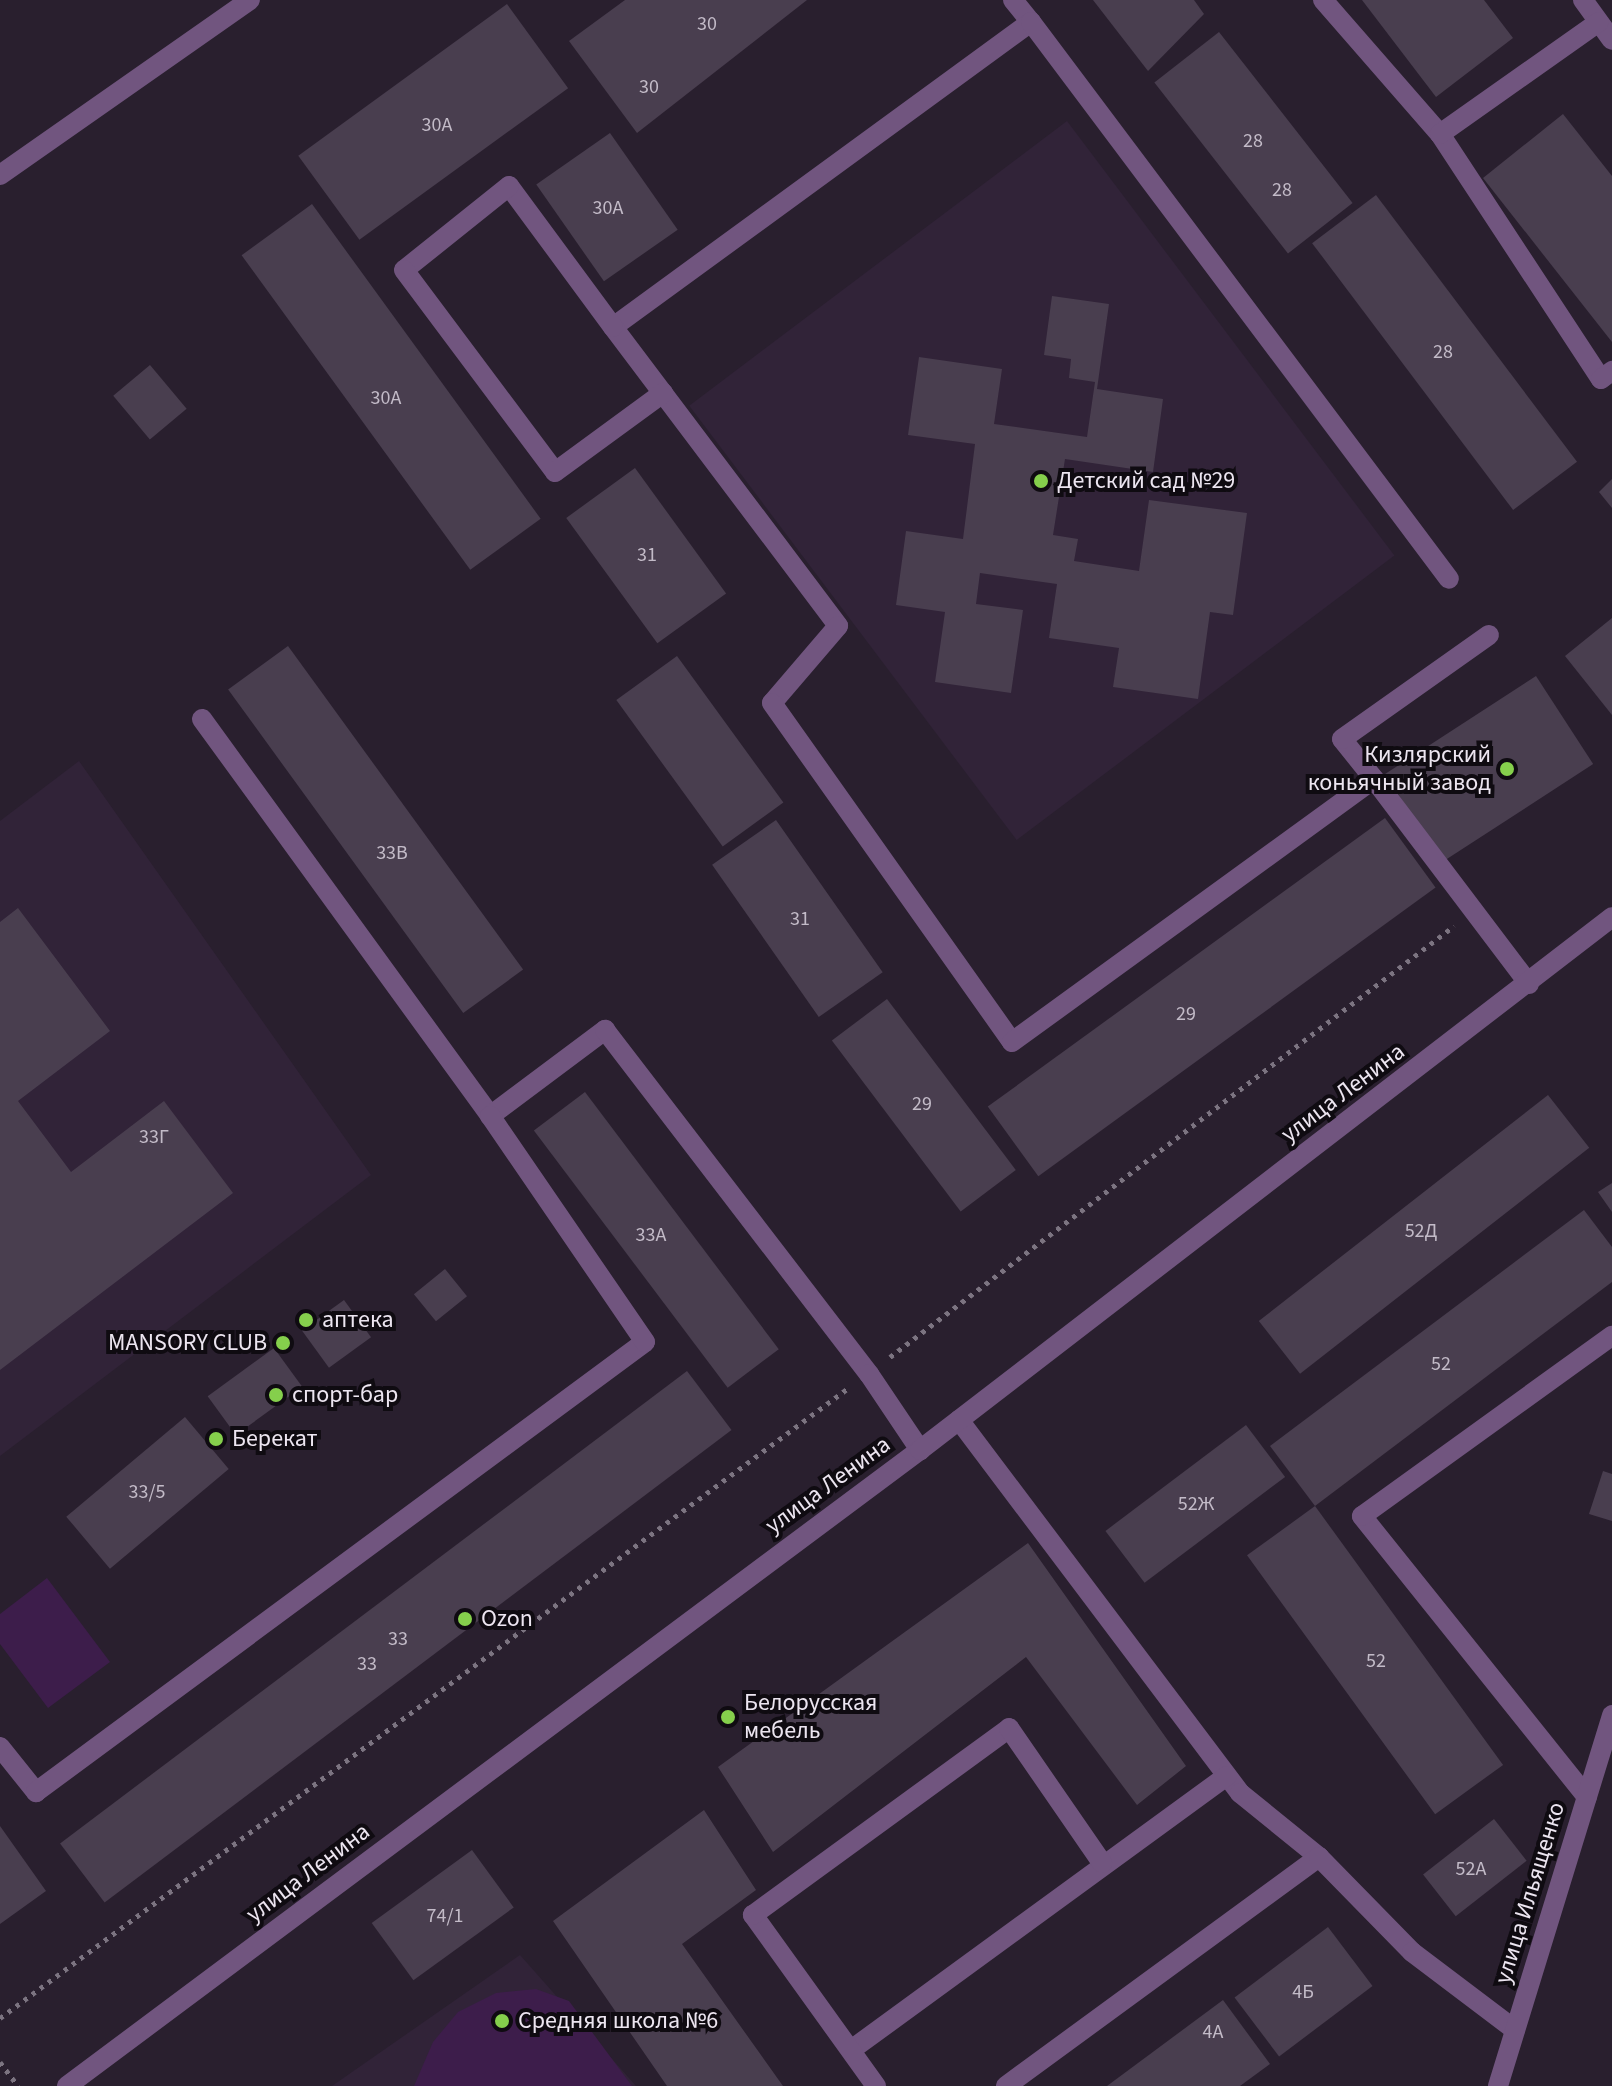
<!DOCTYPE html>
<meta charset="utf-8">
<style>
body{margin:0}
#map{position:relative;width:1612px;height:2086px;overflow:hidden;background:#291f2e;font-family:"Source Sans 3",sans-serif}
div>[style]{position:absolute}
.built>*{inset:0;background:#312338;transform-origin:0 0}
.green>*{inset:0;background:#3d1d4b}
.building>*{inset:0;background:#493e4f;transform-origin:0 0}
.path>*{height:5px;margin-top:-2.5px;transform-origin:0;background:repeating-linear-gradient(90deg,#7c7481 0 4px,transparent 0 10px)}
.minor>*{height:20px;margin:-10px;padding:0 10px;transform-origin:10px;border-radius:10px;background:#71557f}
.dots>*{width:22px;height:22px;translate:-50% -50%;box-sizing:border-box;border:4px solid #0f0b11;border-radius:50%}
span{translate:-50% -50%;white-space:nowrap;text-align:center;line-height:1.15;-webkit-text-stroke:8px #0f0b11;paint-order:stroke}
.number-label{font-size:20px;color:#c3bbc8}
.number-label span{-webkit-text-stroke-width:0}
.poi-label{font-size:24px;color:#ece5f0}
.left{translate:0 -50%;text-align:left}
.right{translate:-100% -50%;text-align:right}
.street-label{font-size:24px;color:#ece5f0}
</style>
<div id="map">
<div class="built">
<div style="left:1067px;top:121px;width:544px;height:473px;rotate:53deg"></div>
<div style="clip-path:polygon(79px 761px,371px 1175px,0 1456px,0 821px)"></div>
<div style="clip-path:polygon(520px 1955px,636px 2086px,332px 2086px)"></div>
</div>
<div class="green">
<div style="clip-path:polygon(47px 1578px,110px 1662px,48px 1708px,0 1644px,0 1614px)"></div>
<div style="clip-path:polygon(536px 1989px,569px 2001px,632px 2086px,414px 2086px,433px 2042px,458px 2012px,496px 1993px)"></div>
</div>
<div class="building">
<div style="clip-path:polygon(625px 0,807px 0,637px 133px,569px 41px)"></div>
<div style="clip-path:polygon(1093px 0,1194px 0,1204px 14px,1148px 71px)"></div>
<div style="clip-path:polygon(1362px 0,1484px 0,1513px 38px,1436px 97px)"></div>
<div style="left:507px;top:4px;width:104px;height:258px;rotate:54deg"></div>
<div style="left:1219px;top:32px;width:217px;height:82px;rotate:52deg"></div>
<div style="clip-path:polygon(1563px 114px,1612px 176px,1612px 342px,1483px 178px)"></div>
<div style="left:610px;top:133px;width:118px;height:90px;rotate:55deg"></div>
<div style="left:1376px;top:195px;width:334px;height:80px;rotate:53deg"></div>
<div style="left:312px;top:204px;width:389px;height:87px;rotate:54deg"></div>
<div style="clip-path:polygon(1052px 296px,1109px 304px,1097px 389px,1163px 399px,1153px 472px,1065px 459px,1053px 535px,1078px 539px,1074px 561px,1139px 571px,1149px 500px,1247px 513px,1233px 615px,1210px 612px,1198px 699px,1113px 687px,1119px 648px,1049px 638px,1057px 584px,980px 573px,976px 604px,1023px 610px,1011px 693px,935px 682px,945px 612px,896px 605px,906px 531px,963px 539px,975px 444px,908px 435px,919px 357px,1002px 369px,994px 424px,1087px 437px,1095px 382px,1069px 378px,1071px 359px,1044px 355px)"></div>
<div style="left:150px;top:365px;width:57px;height:48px;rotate:50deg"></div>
<div style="left:635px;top:468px;width:155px;height:85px;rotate:54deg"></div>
<div style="clip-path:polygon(1612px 479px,1612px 508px,1599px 492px)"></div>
<div style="clip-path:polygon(1612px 618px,1612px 715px,1565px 656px)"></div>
<div style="left:288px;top:646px;width:400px;height:74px;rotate:54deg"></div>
<div style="left:677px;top:656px;width:181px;height:75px;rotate:54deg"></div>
<div style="left:1536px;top:676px;width:105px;height:180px;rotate:57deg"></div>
<div style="left:1385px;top:818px;width:86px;height:491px;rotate:54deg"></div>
<div style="left:776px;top:820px;width:186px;height:78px;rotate:55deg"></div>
<div style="clip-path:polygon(18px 908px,110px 1031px,18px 1101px,71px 1172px,164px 1101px,233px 1193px,0 1370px,0 922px)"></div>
<div style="left:887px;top:999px;width:214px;height:69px;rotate:53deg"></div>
<div style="left:585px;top:1092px;width:322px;height:64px;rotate:53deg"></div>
<div style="left:1548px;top:1095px;width:67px;height:367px;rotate:52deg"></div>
<div style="clip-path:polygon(1612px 1183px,1612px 1212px,1598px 1192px)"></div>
<div style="clip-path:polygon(1584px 1210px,1612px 1247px,1612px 1282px,1315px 1506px,1270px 1446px)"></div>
<div style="left:445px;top:1269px;width:35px;height:40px;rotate:51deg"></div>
<div style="left:344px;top:1300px;width:46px;height:52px;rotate:54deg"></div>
<div style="left:274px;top:1348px;width:48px;height:82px;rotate:54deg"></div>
<div style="left:687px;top:1371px;width:74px;height:785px;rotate:53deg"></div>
<div style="left:185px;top:1417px;width:68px;height:155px;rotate:50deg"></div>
<div style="left:1246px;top:1425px;width:65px;height:176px;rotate:53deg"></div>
<div style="clip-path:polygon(1603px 1471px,1612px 1474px,1612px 1521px,1589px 1514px)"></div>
<div style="left:1315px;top:1506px;width:320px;height:84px;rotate:54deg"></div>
<div style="clip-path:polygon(1028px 1543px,1186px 1766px,1137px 1805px,1026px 1657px,773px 1852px,718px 1767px)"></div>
<div style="clip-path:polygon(704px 1810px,756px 1890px,682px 1944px,783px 2086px,667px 2086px,553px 1921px)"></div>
<div style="left:1494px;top:1819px;width:53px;height:90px;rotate:52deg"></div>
<div style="clip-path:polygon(0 1826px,46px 1891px,0 1924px)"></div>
<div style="left:472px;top:1850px;width:71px;height:124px;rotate:54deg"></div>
<div style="left:1328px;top:1927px;width:74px;height:117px;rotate:53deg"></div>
<div style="clip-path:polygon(1223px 2000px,1270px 2064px,1240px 2086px,1107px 2086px)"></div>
</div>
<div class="path">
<div style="left:890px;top:1357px;width:710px;rotate:-37.39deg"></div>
<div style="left:0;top:2018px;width:1055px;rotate:-36.6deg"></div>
<div style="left:0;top:2062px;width:30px;rotate:53deg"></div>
</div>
<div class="minor">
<div style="left:1013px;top:0;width:28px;rotate:51deg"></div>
<div style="left:1031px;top:22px;width:517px;rotate:143.88deg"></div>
<div style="left:613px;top:327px;width:374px;rotate:53deg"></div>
<div style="left:838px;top:626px;width:101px;rotate:130.6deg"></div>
<div style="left:772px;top:703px;width:415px;rotate:54.7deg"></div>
<div style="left:1012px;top:1042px;width:447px;rotate:-36deg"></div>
<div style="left:1374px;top:779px;width:257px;rotate:52.9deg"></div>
<div style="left:1323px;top:0;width:178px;rotate:48.9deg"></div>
<div style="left:1440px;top:134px;width:293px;rotate:56.7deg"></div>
<div style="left:1601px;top:379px;width:14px;rotate:-36deg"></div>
<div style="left:1583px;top:0;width:49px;rotate:54.1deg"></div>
<div style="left:1031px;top:22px;width:696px;rotate:53.11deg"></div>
<div style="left:1440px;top:134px;width:194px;rotate:-35.2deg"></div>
<div style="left:0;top:175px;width:305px;rotate:-35deg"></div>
<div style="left:613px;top:327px;width:175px;rotate:-126.4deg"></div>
<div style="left:509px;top:186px;width:134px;rotate:141.3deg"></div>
<div style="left:404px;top:270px;width:252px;rotate:53.2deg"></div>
<div style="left:555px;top:472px;width:134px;rotate:-36.2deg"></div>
<div style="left:202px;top:719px;width:490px;rotate:54deg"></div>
<div style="left:490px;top:1116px;width:144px;rotate:-36.8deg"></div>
<div style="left:605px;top:1030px;width:434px;rotate:52.5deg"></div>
<div style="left:869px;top:1374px;width:92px;rotate:56.1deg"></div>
<div style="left:1374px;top:779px;width:51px;rotate:-128.7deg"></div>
<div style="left:1342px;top:739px;width:180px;rotate:-35.3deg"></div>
<div style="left:959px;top:1420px;width:467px;rotate:53deg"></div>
<div style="left:1240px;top:1793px;width:102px;rotate:39deg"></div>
<div style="left:0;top:1747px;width:58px;rotate:51.3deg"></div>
<div style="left:36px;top:1792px;width:757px;rotate:-36.46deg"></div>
<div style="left:645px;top:1342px;width:274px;rotate:-124.4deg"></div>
<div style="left:1587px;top:1797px;width:360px;rotate:-128.7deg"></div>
<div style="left:1362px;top:1516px;width:308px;rotate:-35.8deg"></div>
<div style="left:851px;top:2050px;width:465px;rotate:-36.1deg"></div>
<div style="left:67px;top:2086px;width:1064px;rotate:-36.71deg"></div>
<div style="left:920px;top:1450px;width:873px;rotate:-37.6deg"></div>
<div style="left:876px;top:2086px;width:211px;rotate:-125.7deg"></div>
<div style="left:753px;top:1915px;width:317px;rotate:-36.1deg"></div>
<div style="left:1009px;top:1728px;width:164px;rotate:55.4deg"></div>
<div style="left:1006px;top:2086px;width:388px;rotate:-36.2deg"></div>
<div style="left:1319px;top:1857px;width:133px;rotate:45.6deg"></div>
<div style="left:1412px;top:1952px;width:129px;rotate:37.1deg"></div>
<div style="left:1498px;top:2086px;width:388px;rotate:-72.9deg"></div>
</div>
<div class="dots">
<div style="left:1041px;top:481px;background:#85cf4c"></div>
<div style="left:1507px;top:769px;background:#85cf4c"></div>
<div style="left:306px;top:1320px;background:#85cf4c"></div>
<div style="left:283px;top:1343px;background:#85cf4c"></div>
<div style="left:276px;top:1395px;background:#85cf4c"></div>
<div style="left:216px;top:1439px;background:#85cf4c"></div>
<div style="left:465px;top:1619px;background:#85cf4c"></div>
<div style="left:728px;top:1717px;background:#85cf4c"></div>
<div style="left:502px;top:2021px;background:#85cf4c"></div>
</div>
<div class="number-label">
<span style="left:707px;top:24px">30</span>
<span style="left:649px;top:87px">30</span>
<span style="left:437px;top:125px">30А</span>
<span style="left:1253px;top:141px">28</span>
<span style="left:1282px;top:190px">28</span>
<span style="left:608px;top:208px">30А</span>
<span style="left:1443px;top:352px">28</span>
<span style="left:386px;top:398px">30А</span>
<span style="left:647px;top:555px">31</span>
<span style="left:392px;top:853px">33В</span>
<span style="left:800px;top:919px">31</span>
<span style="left:1186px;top:1014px">29</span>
<span style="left:922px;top:1104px">29</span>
<span style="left:154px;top:1137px">33Г</span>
<span style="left:1421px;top:1231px">52Д</span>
<span style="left:651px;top:1235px">33А</span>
<span style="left:1441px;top:1364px">52</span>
<span style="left:147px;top:1492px">33/5</span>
<span style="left:1196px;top:1504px">52Ж</span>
<span style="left:398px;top:1639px">33</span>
<span style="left:1376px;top:1661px">52</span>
<span style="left:367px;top:1664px">33</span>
<span style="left:1471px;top:1869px">52А</span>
<span style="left:445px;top:1916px">74/1</span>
<span style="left:1303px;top:1992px">4Б</span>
<span style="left:1213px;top:2032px">4А</span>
</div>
<div class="poi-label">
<span class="left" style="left:1057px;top:481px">Детский сад №29</span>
<span class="right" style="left:1491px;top:769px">Кизлярский<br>коньячный завод</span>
<span class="left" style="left:322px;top:1320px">аптека</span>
<span class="right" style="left:267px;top:1343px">MANSORY CLUB</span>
<span class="left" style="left:292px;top:1395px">спорт-бар</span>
<span class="left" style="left:232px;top:1439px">Берекат</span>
<span class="left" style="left:481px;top:1619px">Ozon</span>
<span class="left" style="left:744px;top:1717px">Белорусская<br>мебель</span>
<span class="left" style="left:518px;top:2021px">Средняя школа №6</span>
</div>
<div class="street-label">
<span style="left:1343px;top:1093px;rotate:-37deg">улица Ленина</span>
<span style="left:828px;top:1485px;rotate:-36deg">улица Ленина</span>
<span style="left:308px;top:1873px;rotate:-37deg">улица Ленина</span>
<span style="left:1530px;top:1893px;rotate:-73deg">улица Ильященко</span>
</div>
</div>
